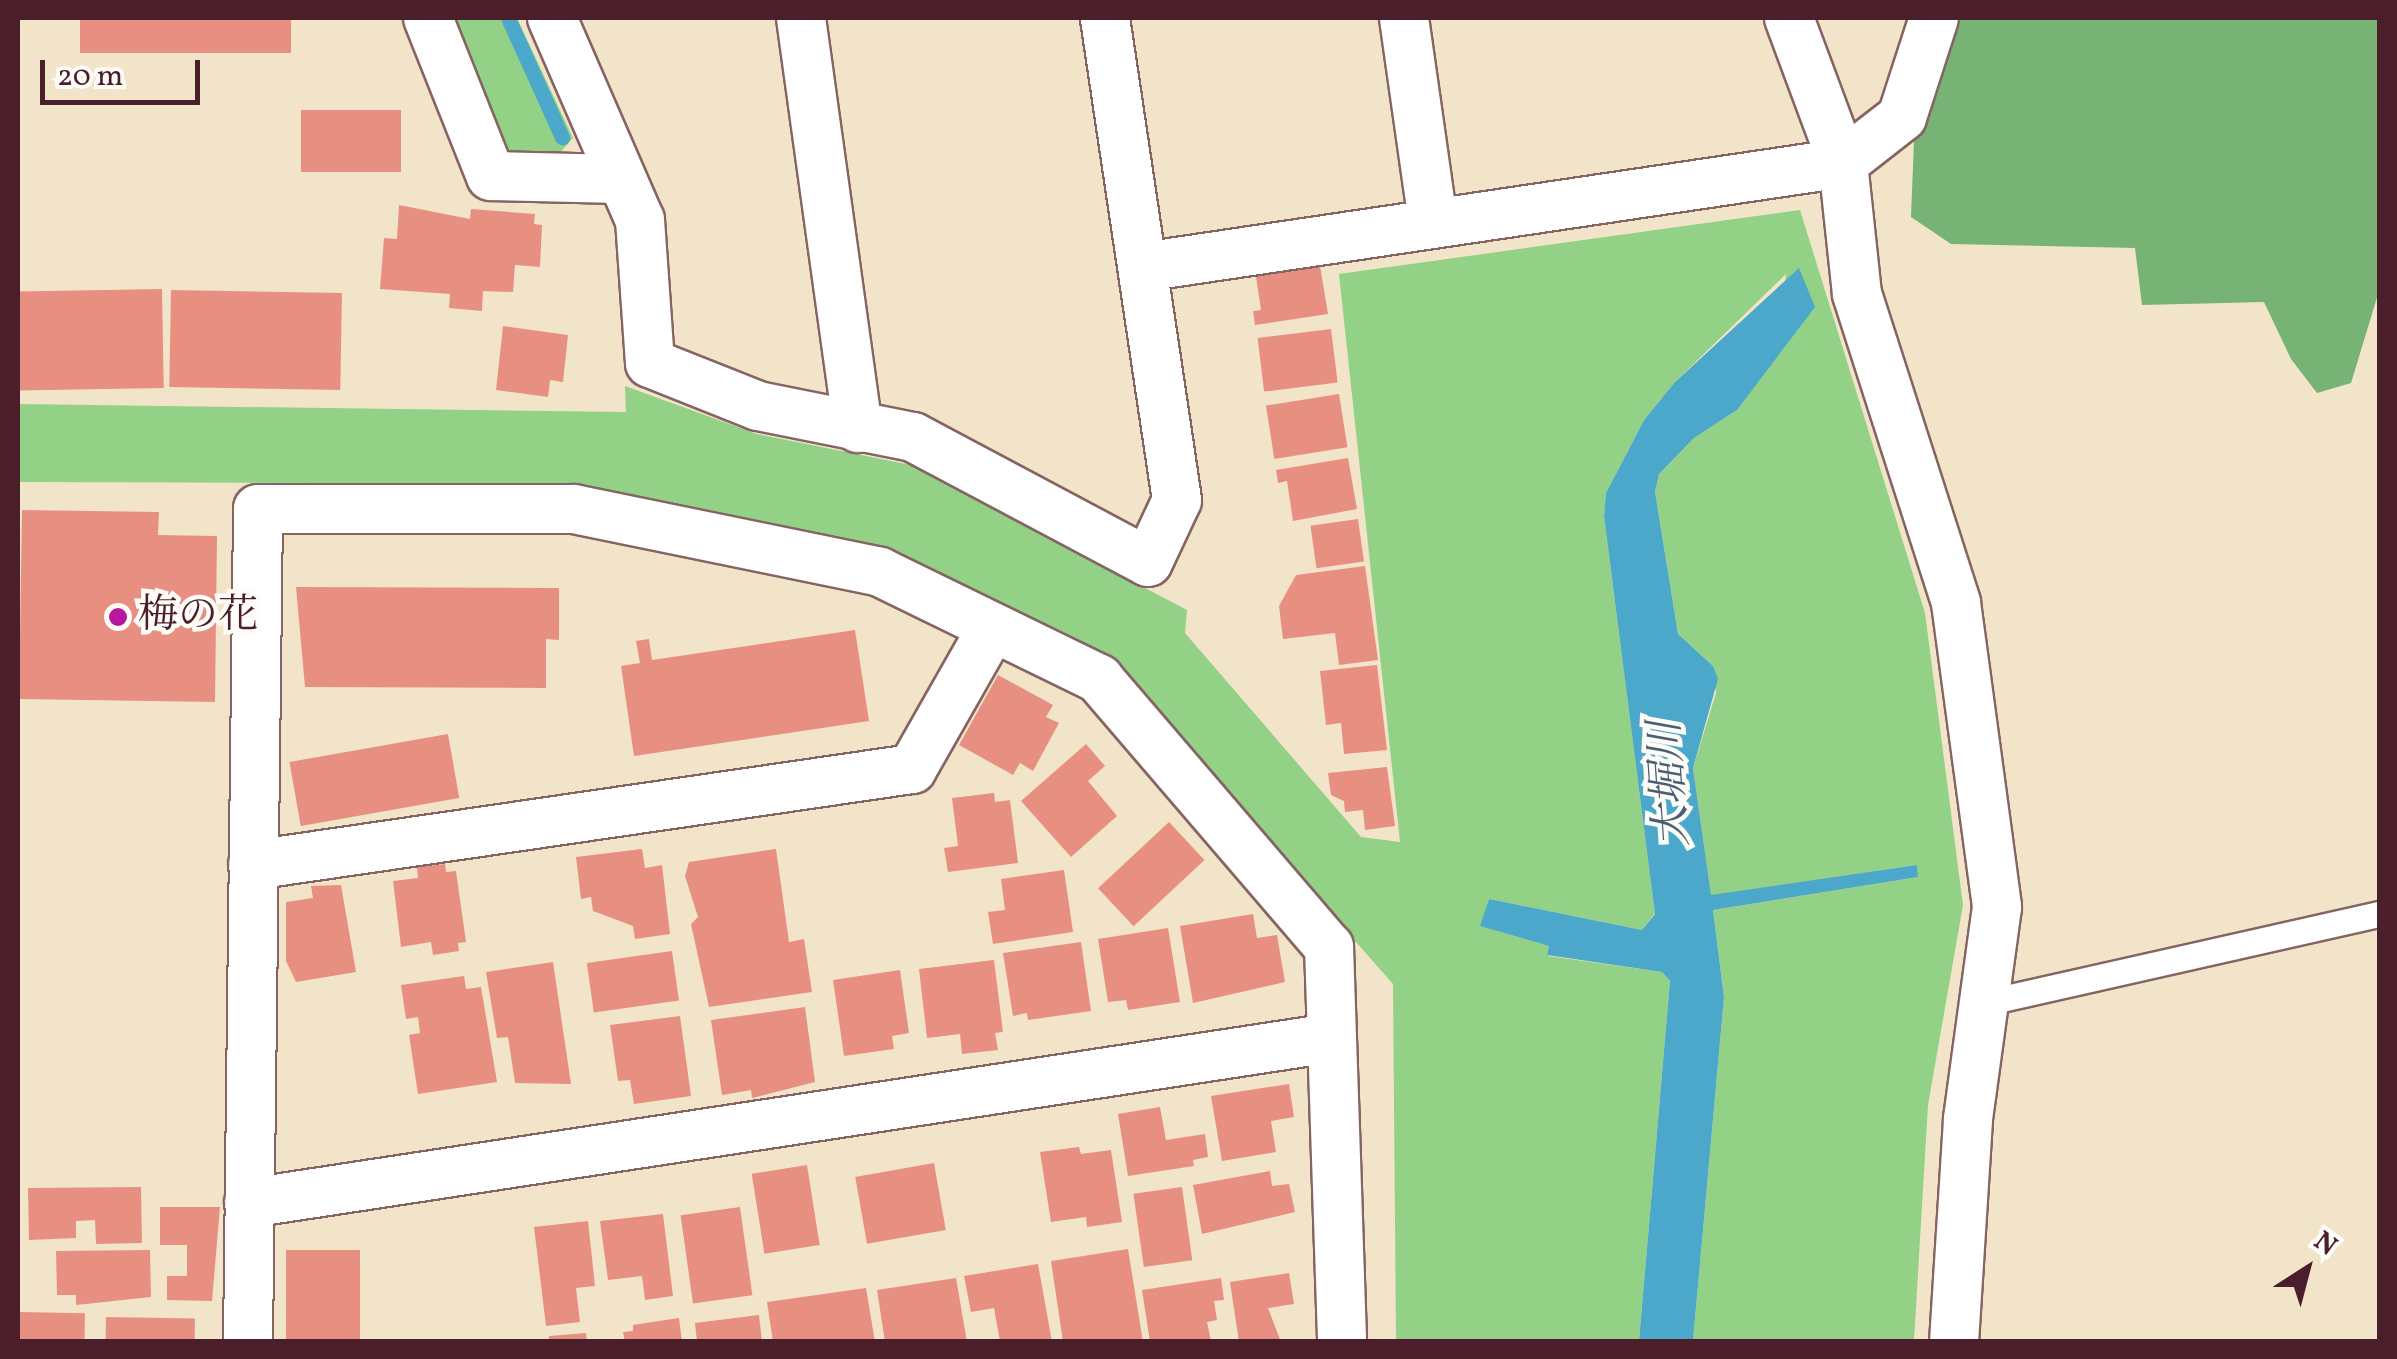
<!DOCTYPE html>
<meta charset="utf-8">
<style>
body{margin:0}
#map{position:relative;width:2397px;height:1359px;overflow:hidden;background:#f2e4c9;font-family:Vollkorn,"Noto Serif JP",serif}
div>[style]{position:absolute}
.green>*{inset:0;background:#93d187}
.forest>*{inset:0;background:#76b374}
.water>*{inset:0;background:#4ba8ca}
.stream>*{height:15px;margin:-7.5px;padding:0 7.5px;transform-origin:7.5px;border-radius:7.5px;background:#4ba8ca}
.building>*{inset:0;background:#e79082;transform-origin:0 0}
.roads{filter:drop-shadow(2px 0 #856462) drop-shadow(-2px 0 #856462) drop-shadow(0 2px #856462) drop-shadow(0 -2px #856462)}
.service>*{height:25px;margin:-12.5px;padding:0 12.5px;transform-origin:12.5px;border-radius:12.5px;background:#fff}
.minor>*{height:48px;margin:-24px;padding:0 24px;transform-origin:24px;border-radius:24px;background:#fff}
.dots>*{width:28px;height:28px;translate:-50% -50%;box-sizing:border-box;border:5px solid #fdfcf7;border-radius:50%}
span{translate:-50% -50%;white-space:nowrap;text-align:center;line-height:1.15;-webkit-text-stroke:9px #fdfcf7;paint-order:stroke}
.poi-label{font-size:40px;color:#4a1f2b}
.left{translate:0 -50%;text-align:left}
.water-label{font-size:42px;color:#4a5d73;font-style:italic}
.frame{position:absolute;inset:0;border:20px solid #4a1f2b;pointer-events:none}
.north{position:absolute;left:2257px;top:1219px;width:100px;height:100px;-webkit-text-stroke:8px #fdfcf7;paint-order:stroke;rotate:36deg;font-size:28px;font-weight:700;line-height:40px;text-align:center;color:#4a1f2b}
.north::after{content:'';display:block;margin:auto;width:35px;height:45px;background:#4a1f2b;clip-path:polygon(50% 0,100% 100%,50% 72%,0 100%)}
.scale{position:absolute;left:40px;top:60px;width:160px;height:45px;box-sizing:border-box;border:5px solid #4a1f2b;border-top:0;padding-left:12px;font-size:30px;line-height:35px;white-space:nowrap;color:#4a1f2b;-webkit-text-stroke:8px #fdfcf7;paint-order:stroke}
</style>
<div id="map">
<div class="green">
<div style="clip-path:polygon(442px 18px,517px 18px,573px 138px,556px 157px,521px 158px,496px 144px)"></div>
<div style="clip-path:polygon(1800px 210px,1925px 613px,1963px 905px,1928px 1105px,1914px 1341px,1693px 1341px,1724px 997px,1713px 910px,1918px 877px,1917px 865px,1711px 896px,1693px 768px,1716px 693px,1713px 666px,1678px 634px,1655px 492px,1659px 474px,1694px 438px,1737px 410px,1777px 354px,1786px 274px,1675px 382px,1644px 420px,1606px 493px,1604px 516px,1655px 913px,1642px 930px,1489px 899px,1481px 926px,1549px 946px,1548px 956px,1662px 972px,1670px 981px,1639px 1341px,1396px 1341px,1393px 984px,1111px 665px,892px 550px,576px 484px,18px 482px,18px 404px,626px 412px,625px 386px,757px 434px,911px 465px,1187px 610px,1185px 633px,1361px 837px,1400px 842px,1339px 274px)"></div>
</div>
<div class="forest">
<div style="clip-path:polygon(1950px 18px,2379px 18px,2379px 291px,2351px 383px,2317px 393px,2291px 359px,2264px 302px,2142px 305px,2135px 248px,1951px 244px,1911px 217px,1914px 141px)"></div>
</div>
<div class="water">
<div style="clip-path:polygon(1799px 268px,1815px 307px,1737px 410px,1694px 438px,1659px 474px,1655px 492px,1678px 634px,1713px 666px,1718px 679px,1693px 768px,1711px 895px,1917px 865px,1918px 877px,1713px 910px,1724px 997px,1693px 1341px,1639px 1341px,1670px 981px,1662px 972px,1547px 955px,1549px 946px,1480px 926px,1489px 899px,1642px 930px,1655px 914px,1604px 516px,1606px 493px,1644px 420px,1675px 382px)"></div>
</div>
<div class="stream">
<div style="left:508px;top:18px;width:131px;rotate:65.6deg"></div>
</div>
<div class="building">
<div style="left:80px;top:18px;width:211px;height:35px"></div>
<div style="left:301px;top:110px;width:100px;height:62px"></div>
<div style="clip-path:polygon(399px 205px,470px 219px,471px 209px,535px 214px,534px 224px,542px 225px,540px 267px,515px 265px,513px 292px,483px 291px,482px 311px,449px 308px,450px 294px,380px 289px,384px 238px,397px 239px)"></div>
<div style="clip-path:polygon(1319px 260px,1328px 314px,1255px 325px,1253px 311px,1261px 310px,1255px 270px)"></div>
<div style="left:162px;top:289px;width:99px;height:144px;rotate:89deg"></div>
<div style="left:171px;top:290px;width:171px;height:97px;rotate:1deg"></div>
<div style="clip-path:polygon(503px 326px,568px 335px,563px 382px,550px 380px,548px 397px,496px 390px)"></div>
<div style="left:1331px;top:329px;width:54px;height:74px;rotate:83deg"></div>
<div style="left:1339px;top:394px;width:54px;height:74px;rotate:81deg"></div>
<div style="clip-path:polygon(1348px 458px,1357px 509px,1293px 521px,1287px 481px,1278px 483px,1276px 470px)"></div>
<div style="clip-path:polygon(22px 510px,159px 512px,158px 535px,217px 536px,215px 702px,19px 699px)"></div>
<div style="left:1358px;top:519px;width:43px;height:48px;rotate:82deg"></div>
<div style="clip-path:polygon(1365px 566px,1378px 660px,1339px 665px,1335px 633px,1283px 639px,1279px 606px,1296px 575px)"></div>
<div style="clip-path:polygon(296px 587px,559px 588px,559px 640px,546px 639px,546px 688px,305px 687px)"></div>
<div style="clip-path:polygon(855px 630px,869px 721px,634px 756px,621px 666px,640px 663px,636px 641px,649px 639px,652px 660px)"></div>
<div style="clip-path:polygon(1377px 665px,1387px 750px,1344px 754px,1341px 723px,1326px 725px,1320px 671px)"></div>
<div style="clip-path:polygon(998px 675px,1053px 705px,1046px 717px,1059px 723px,1033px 771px,1020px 763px,1013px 775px,959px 745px)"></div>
<div style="left:448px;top:734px;width:65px;height:161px;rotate:80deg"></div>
<div style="clip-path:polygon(1086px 744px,1105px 766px,1088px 781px,1117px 816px,1071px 857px,1021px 801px)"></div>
<div style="clip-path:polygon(1387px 767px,1395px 826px,1365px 830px,1363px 810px,1345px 812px,1344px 801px,1331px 795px,1328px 773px)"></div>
<div style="clip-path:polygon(994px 793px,995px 802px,1010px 800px,1018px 863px,948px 872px,944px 848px,958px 846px,952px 798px)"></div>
<div style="left:1169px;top:822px;width:52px;height:97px;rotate:47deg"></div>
<div style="clip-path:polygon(642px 849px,645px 868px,662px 865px,670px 934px,635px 939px,633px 926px,593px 911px,591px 897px,581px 899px,576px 857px)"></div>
<div style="clip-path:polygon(776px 849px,789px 942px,804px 939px,812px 992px,709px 1007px,691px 924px,698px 917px,685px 876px,689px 862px)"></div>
<div style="clip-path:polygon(445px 864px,446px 872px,456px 871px,466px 942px,458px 943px,459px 951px,433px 955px,431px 942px,401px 947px,393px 881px,418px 878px,417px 867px)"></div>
<div style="clip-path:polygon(1064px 870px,1073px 932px,993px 944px,988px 912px,1005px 910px,1001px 879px)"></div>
<div style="clip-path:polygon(341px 885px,356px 972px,296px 982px,286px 961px,286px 902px,313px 898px,311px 886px)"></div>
<div style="clip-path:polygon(1253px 914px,1257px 938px,1277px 935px,1285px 982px,1193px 1003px,1180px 926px)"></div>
<div style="clip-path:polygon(1168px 928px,1180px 1002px,1128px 1010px,1126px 1000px,1108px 1002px,1098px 939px)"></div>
<div style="clip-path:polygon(1081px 942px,1091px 1011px,1028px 1020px,1027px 1013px,1013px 1016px,1003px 953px)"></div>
<div style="left:672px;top:951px;width:50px;height:86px;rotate:82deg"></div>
<div style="clip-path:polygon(994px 960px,1003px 1032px,995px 1033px,998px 1050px,962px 1054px,960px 1034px,927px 1038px,919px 969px)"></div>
<div style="clip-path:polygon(553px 962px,571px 1084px,515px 1083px,508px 1037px,497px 1038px,486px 972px)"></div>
<div style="clip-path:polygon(900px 970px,909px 1033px,892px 1036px,894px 1049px,844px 1056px,833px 980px)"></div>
<div style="clip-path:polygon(464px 976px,466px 989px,481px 987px,497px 1082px,418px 1094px,409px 1035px,420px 1033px,418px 1017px,406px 1019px,401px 985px)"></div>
<div style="clip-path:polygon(805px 1007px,815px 1082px,752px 1098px,751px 1090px,722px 1095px,711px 1020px)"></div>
<div style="clip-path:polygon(680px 1016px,691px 1096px,634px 1104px,630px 1080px,618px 1081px,610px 1025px)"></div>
<div style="clip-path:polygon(1289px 1084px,1294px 1117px,1271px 1121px,1276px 1152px,1222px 1161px,1211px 1096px)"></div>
<div style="clip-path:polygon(1160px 1107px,1166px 1140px,1205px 1134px,1208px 1157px,1193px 1160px,1194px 1166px,1128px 1176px,1118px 1114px)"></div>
<div style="clip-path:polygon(1079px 1147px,1081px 1154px,1111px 1150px,1122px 1222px,1087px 1227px,1086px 1217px,1051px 1222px,1040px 1152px)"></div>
<div style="left:934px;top:1163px;width:68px;height:80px;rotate:80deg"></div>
<div style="left:807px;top:1165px;width:81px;height:56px;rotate:81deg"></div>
<div style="clip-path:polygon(1270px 1171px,1272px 1186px,1289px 1184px,1295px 1212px,1202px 1234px,1193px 1185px)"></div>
<div style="clip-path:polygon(141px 1187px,142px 1243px,96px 1244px,95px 1220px,76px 1221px,76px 1238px,29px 1240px,28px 1188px)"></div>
<div style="left:1182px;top:1187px;width:74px;height:49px;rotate:82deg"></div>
<div style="clip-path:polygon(160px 1207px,220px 1207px,212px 1301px,167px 1300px,167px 1276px,187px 1276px,187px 1245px,160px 1245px)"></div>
<div style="left:740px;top:1207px;width:89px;height:60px;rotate:82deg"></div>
<div style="clip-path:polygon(663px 1214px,673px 1296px,645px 1300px,642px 1276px,608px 1280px,600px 1221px)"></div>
<div style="clip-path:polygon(588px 1221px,595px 1286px,576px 1288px,580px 1322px,546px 1326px,534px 1227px)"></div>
<div style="clip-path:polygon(1128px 1249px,1143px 1342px,1063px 1342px,1051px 1261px)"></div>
<div style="clip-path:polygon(150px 1250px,151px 1297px,76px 1305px,76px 1295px,57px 1295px,56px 1251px)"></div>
<div style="left:286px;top:1250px;width:74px;height:92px"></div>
<div style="clip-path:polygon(1038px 1264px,1052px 1342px,1000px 1342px,994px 1308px,971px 1312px,964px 1276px)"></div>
<div style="clip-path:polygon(1289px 1273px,1294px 1304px,1268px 1308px,1281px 1342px,1239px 1342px,1230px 1282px)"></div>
<div style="clip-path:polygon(956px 1278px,967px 1342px,885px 1342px,877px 1290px)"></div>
<div style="clip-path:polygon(1221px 1278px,1224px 1300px,1214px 1301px,1217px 1320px,1207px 1322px,1211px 1341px,1150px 1342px,1142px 1290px)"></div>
<div style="clip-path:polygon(866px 1288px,875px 1342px,773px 1342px,767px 1302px)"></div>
<div style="left:18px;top:1312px;width:67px;height:30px;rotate:1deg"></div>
<div style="clip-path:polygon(759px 1315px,762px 1342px,697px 1342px,695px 1323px)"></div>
<div style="left:106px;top:1317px;width:89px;height:25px;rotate:1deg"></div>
<div style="clip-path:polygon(679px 1318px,682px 1342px,625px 1342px,623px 1332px,633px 1331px,633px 1325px)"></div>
<div style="clip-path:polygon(586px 1333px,587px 1342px,549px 1342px,549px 1336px)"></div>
</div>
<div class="roads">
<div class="service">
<div style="left:1988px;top:1002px;width:402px;rotate:-12.7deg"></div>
</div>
<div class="minor">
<div style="left:428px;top:18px;width:170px;rotate:68.3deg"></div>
<div style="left:491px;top:176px;width:128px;rotate:1.3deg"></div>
<div style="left:552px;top:18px;width:220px;rotate:66.5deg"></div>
<div style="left:640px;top:220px;width:143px;rotate:86deg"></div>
<div style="left:650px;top:363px;width:116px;rotate:21.7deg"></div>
<div style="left:758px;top:406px;width:158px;rotate:11.3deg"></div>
<div style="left:913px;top:437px;width:266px;rotate:28deg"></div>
<div style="left:1148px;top:562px;width:68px;rotate:-64.9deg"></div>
<div style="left:1177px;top:500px;width:487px;rotate:-98.5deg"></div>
<div style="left:801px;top:18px;width:414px;rotate:82.1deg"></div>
<div style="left:1404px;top:18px;width:207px;rotate:81.9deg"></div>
<div style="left:1789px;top:18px;width:155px;rotate:69.6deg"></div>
<div style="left:1843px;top:163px;width:132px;rotate:83.9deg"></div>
<div style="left:1857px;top:294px;width:324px;rotate:72.2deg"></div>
<div style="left:1956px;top:603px;width:307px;rotate:82.3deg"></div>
<div style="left:1997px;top:907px;width:215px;rotate:97.8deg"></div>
<div style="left:1968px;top:1120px;width:222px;rotate:93.6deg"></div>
<div style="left:1143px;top:267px;width:708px;rotate:-8.45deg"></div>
<div style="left:1843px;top:163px;width:75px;rotate:-37.9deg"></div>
<div style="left:1902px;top:117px;width:104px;rotate:-72.1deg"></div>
<div style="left:253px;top:865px;width:666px;rotate:-8.29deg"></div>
<div style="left:912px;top:769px;width:162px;rotate:-60.4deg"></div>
<div style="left:249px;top:1203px;width:1095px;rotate:-8.67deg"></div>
<div style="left:248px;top:1342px;width:833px;rotate:-89.31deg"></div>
<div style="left:258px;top:509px;width:316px"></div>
<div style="left:574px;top:509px;width:312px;rotate:11.6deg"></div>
<div style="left:880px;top:572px;width:244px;rotate:26deg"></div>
<div style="left:1099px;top:679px;width:353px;rotate:49.4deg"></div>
<div style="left:1329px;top:947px;width:395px;rotate:88.1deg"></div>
</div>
</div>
<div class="dots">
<div style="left:118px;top:617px;background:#b5179e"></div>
</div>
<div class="poi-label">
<span class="left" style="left:138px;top:617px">梅の花</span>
</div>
<div class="water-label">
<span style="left:1672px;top:784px;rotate:-94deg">大堀川</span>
</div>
<div class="frame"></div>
<div class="north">N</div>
<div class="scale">20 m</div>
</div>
